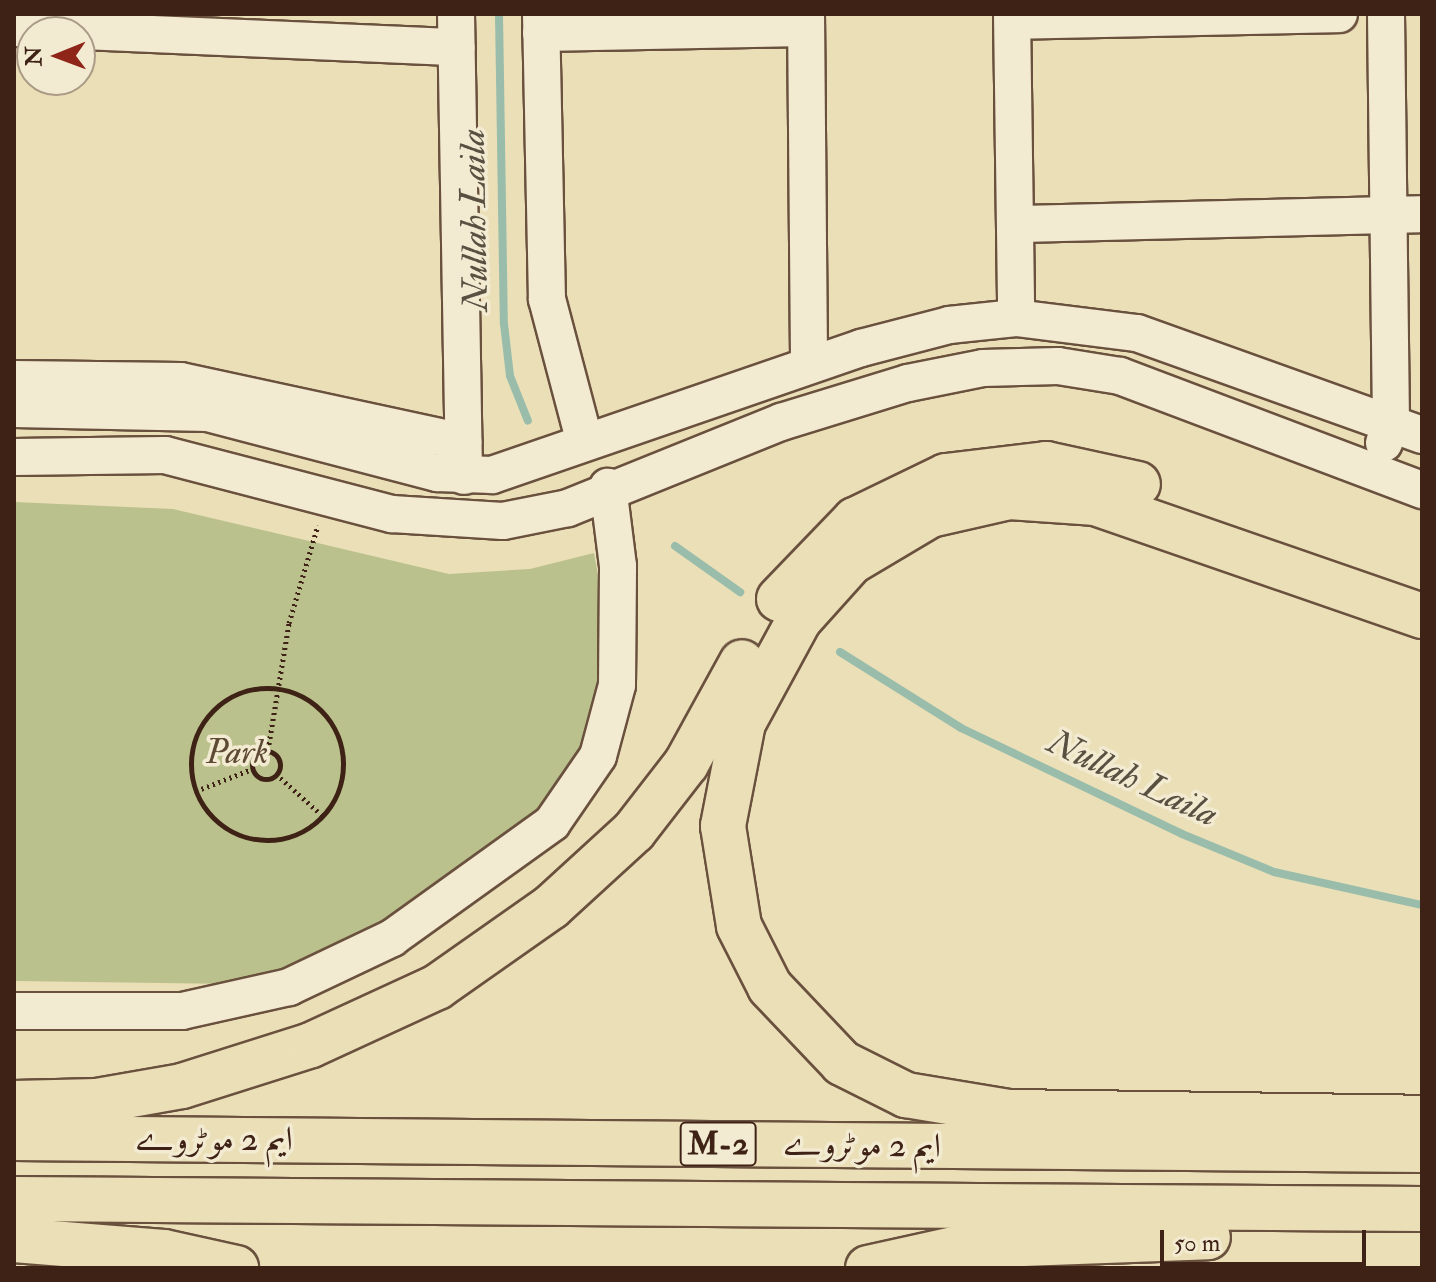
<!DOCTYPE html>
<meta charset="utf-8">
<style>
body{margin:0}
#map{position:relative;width:1436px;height:1282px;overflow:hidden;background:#ebdfb8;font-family:"IM FELL Double Pica",Amiri,serif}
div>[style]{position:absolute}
.green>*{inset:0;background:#bbc18d}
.stream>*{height:8px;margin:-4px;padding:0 4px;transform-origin:4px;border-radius:4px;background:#99bdaa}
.path>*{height:5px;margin-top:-2.5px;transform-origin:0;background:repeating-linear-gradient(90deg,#3f2216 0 2px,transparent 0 6px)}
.path>.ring{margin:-2.5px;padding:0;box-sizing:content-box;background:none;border:5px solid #3f2216;border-radius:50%}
.roads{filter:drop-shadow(2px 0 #6a513e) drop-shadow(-2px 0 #6a513e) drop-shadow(0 2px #6a513e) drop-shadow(0 -2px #6a513e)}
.minor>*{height:36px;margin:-18px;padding:0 18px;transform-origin:18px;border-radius:18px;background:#f2ead1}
.highway>*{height:44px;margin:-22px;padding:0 22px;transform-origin:22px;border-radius:22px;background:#ebdfb8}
span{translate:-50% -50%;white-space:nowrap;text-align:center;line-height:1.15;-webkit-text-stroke:7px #f2ead1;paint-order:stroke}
.shield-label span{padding:2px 6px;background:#f2ead1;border:2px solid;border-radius:6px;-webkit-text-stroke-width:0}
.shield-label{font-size:32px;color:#3f2216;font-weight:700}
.park-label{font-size:34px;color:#5e4a34;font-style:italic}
.street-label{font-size:34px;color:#3f2216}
.water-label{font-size:36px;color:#5a5042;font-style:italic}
.frame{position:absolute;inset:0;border:16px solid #3f2216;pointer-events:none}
.north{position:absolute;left:16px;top:16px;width:80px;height:80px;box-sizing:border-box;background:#f2ead1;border:2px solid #aa9a86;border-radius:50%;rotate:269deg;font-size:22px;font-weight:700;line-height:32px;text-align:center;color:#3f2216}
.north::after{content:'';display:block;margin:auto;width:28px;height:36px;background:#8f2418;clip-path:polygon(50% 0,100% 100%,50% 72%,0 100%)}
.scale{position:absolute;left:1160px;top:1230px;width:206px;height:36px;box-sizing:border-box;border:4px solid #3f2216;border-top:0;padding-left:10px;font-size:24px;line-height:28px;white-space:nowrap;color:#3f2216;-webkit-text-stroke:6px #f2ead1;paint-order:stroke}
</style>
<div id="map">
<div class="green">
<div style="clip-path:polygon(14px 502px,173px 509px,449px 574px,530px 569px,594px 553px,605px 613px,596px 727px,556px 802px,434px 895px,304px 967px,234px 984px,14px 981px)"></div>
</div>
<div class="stream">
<div style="left:499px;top:14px;width:310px;rotate:89.1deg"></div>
<div style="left:504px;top:324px;width:52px;rotate:83.4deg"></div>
<div style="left:510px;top:376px;width:48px;rotate:68.2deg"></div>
<div style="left:675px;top:546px;width:80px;rotate:35.3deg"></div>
<div style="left:840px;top:652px;width:143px;rotate:32.1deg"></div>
<div style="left:961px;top:728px;width:245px;rotate:25.6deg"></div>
<div style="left:1182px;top:834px;width:100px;rotate:22.4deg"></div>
<div style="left:1274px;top:872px;width:152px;rotate:12.6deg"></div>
</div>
<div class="path">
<div class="ring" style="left:191px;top:688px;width:147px;height:147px"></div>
<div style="left:268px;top:750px;width:129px;rotate:-80.6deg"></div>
<div style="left:289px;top:623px;width:102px;rotate:-73.5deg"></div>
<div class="ring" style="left:252px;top:751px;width:23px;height:23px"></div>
<div style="left:276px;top:774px;width:63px;rotate:41.8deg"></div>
<div style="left:196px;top:791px;width:60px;rotate:-21.4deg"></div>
</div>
<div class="roads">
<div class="minor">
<div style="left:456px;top:14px;width:462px;rotate:89deg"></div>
<div style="left:541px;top:14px;width:285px;rotate:88.8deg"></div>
<div style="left:547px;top:299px;width:145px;rotate:75.2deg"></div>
<div style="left:806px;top:14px;width:351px;rotate:89.5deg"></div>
<div style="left:1012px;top:14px;width:304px;rotate:89.2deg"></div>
<div style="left:1013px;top:21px;width:326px;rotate:-1.2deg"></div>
<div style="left:14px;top:28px;width:443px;rotate:2.5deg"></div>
<div style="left:541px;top:33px;width:265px;rotate:-1.1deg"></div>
<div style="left:1019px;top:224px;width:403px;rotate:-1.4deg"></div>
<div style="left:14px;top:379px;width:167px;rotate:0.7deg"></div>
<div style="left:181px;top:381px;width:289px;rotate:12.2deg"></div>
<div style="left:14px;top:409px;width:194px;rotate:1.2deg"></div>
<div style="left:208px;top:413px;width:237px;rotate:14.7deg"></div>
<div style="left:437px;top:473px;width:55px;rotate:2.1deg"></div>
<div style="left:492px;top:475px;width:390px;rotate:-19deg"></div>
<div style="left:861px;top:348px;width:91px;rotate:-14.6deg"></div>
<div style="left:949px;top:325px;width:67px;rotate:-6deg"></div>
<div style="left:1016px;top:318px;width:122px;rotate:7.1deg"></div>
<div style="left:1137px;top:333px;width:303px;rotate:19.7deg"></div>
<div style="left:1384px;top:443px;width:21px;rotate:-71deg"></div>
<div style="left:1391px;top:423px;width:409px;rotate:-90.7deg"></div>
<div style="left:14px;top:457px;width:151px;rotate:-0.8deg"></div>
<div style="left:165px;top:455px;width:235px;rotate:14.6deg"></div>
<div style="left:392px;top:514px;width:111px;rotate:3.6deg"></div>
<div style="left:503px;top:521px;width:66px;rotate:-11.3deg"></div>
<div style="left:568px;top:508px;width:230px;rotate:-22deg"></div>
<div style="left:781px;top:422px;width:133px;rotate:-17.1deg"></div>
<div style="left:908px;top:383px;width:76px;rotate:-11.3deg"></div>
<div style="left:983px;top:368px;width:75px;rotate:-1.5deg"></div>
<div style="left:1058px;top:366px;width:63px;rotate:9.2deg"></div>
<div style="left:1120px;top:376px;width:323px;rotate:20.7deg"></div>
<div style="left:14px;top:1011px;width:168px"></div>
<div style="left:182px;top:1011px;width:110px;rotate:-12.6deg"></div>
<div style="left:289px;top:987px;width:114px;rotate:-25.4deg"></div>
<div style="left:392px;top:938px;width:197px;rotate:-35.7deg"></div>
<div style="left:552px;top:823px;width:81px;rotate:-55.5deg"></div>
<div style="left:598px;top:756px;width:73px;rotate:-75deg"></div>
<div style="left:617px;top:685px;width:119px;rotate:-89.5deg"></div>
<div style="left:618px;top:566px;width:80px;rotate:-97.2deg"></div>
</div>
<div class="highway">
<div style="left:779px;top:599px;width:110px;rotate:-46.1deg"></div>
<div style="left:855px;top:520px;width:101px;rotate:-25.8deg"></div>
<div style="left:946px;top:476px;width:101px;rotate:-6.8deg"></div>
<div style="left:1046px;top:464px;width:94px;rotate:12.3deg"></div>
<div style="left:1422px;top:616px;width:345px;rotate:-160.9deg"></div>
<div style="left:1096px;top:503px;width:87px;rotate:-176.1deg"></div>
<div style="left:1009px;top:497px;width:81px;rotate:167.2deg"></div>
<div style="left:930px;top:515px;width:92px;rotate:149.3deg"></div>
<div style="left:851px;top:562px;width:78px;rotate:131.9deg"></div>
<div style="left:799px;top:620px;width:117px;rotate:118.5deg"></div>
<div style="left:743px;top:723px;width:105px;rotate:101deg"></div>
<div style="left:723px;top:826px;width:101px;rotate:80.9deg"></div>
<div style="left:739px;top:926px;width:68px;rotate:63.1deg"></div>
<div style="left:770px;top:987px;width:105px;rotate:46.5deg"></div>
<div style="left:842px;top:1063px;width:72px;rotate:26.6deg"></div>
<div style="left:906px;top:1095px;width:104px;rotate:9.4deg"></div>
<div style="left:1009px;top:1112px;width:413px;rotate:0.8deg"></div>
<div style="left:14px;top:1103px;width:83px;rotate:-1.4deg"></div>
<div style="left:97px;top:1101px;width:86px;rotate:-10deg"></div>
<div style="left:182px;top:1086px;width:135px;rotate:-17.6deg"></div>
<div style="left:311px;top:1045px;width:139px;rotate:-24.7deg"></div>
<div style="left:437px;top:987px;width:139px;rotate:-35.1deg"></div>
<div style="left:551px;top:907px;width:113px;rotate:-42.5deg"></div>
<div style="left:634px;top:831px;width:85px;rotate:-52.2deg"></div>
<div style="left:686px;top:764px;width:116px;rotate:-61.2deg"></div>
<div style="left:14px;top:1138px;width:1408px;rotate:0.49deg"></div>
<div style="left:14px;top:1199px;width:1408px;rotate:0.41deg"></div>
<div style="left:14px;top:1240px;width:150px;rotate:4.6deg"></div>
<div style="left:164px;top:1252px;width:74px;rotate:12.5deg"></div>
<div style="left:868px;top:1268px;width:102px;rotate:-12.4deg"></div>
<div style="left:968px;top:1246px;width:240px;rotate:-2.1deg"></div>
</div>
</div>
<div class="shield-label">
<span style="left:718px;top:1144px">M-2</span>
</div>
<div class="park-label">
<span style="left:237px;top:753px">Park</span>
</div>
<div class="street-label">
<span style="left:214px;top:1140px">ایم 2 موٹروے</span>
<span style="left:862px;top:1145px;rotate:1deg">ایم 2 موٹروے</span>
</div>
<div class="water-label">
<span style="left:474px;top:220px;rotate:-91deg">Nullah Laila</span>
<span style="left:1133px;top:778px;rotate:25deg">Nullah Laila</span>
</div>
<div class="frame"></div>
<div class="north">N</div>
<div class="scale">50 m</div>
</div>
